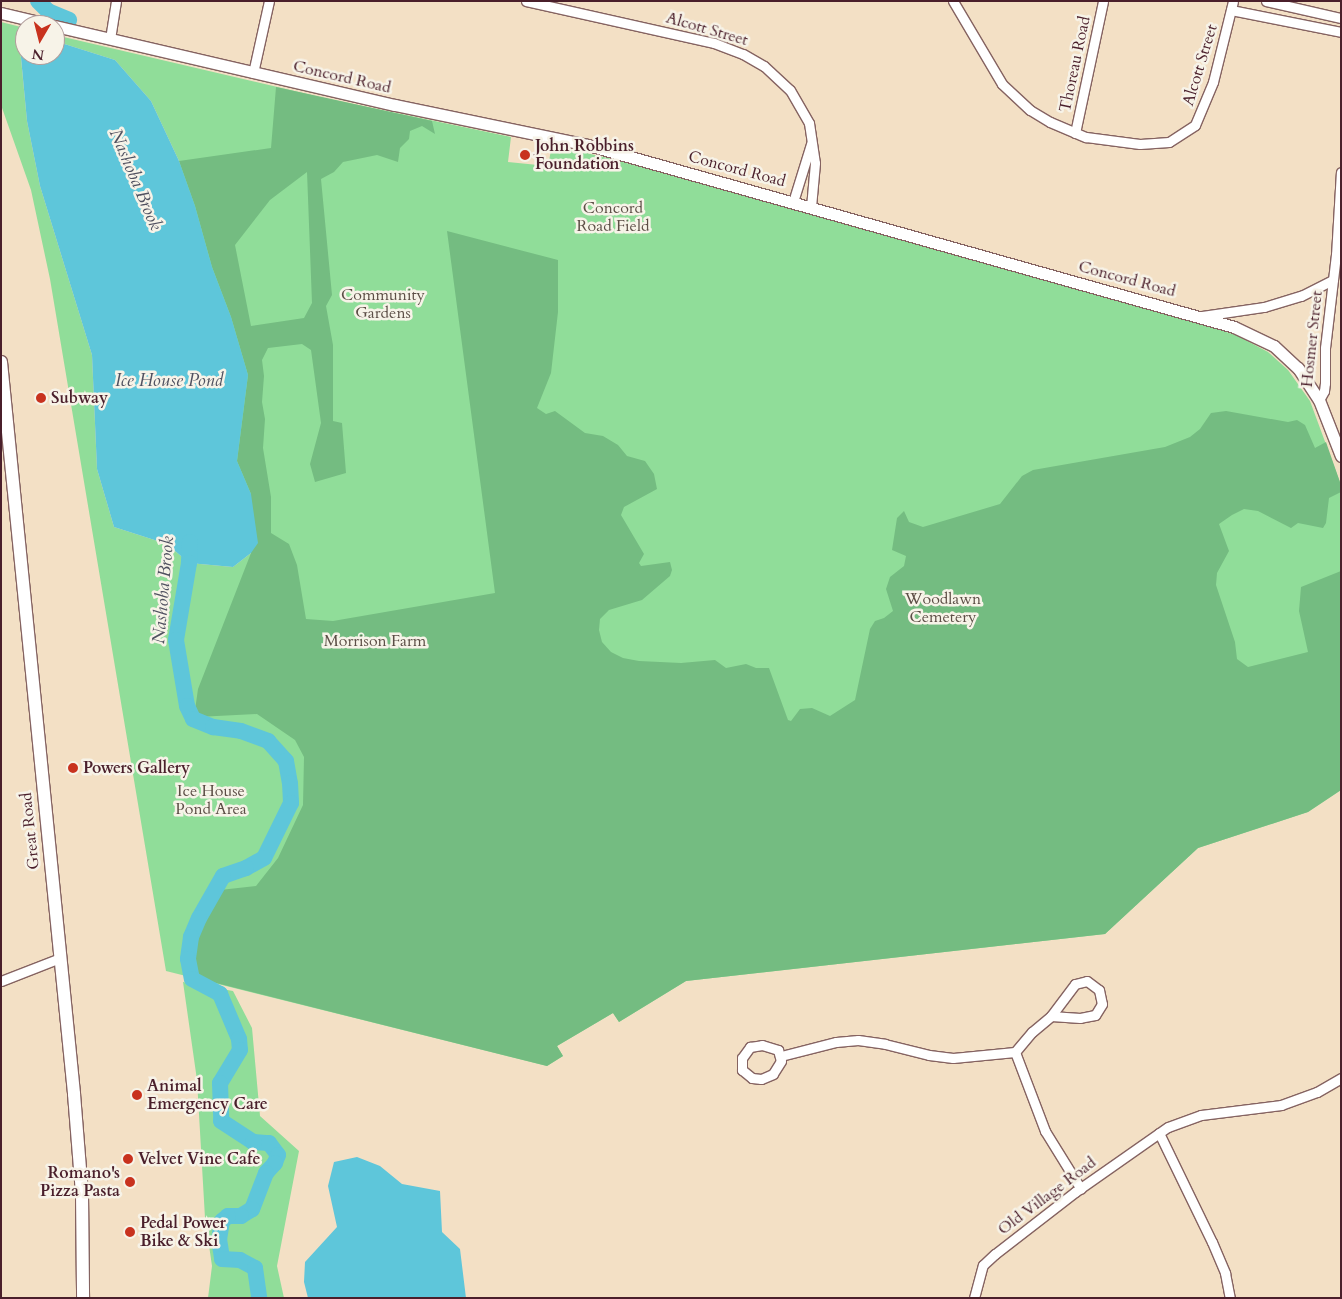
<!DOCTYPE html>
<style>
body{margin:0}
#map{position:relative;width:1342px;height:1299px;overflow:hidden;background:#f3e0c5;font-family:Cardo,serif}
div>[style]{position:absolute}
.green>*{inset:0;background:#90dd99}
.forest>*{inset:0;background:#74bc81}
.water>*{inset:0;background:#5ec6da}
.river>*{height:16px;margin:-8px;padding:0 8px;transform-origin:8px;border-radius:8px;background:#5ec6da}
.roads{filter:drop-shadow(1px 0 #856361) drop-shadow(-1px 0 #856361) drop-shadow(0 1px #856361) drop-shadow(0 -1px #856361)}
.minor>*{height:9px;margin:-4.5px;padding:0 4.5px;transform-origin:4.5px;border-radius:4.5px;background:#fff}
.tertiary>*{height:11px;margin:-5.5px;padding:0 5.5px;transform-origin:5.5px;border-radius:5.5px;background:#fff}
.secondary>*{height:12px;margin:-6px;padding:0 6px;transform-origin:6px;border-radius:6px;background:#fff}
.dots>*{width:14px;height:14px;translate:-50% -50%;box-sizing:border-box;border:2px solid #f7f3e8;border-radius:50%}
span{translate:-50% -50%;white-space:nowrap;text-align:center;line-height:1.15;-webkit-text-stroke:5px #f7f3e8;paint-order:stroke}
.street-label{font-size:16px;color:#4a1f2b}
.poi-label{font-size:16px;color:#4a1f2b;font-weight:700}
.left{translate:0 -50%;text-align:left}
.right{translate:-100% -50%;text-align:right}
.park-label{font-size:16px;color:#5c4e46}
.water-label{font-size:18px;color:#505160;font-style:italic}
.frame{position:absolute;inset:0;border:2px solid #4a1f2b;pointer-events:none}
.north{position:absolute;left:15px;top:15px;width:50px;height:50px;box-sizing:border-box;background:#f7f3e8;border:1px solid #b29e9c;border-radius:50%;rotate:188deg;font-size:14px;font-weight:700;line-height:20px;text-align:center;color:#4a1f2b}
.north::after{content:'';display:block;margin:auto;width:18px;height:22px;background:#c8321e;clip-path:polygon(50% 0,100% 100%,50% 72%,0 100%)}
</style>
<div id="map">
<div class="green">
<div style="clip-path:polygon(1px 22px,25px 28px,25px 42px,20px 48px,27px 121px,40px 186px,92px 355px,97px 469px,114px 527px,167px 544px,189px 563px,233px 567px,251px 553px,179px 161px,151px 101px,115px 60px,55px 41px,55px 35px,320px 97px,511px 137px,508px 162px,548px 166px,552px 145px,612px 159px,1209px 326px,1238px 336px,1268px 352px,1288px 370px,1310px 401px,1341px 485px,1341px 790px,1308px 812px,1198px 848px,1105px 934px,686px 981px,619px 1022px,613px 1013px,557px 1046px,563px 1056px,547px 1066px,166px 971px,50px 279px,31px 190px,1px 105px)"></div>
<div style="clip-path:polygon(183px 982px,233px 991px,252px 1028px,260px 1116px,299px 1151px,277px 1266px,284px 1298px,208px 1298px,212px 1266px,205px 1218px,197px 1080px)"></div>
</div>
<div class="forest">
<div style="clip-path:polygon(evenodd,276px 87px,432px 121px,435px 134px,422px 126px,410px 131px,409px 139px,400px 148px,398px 162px,377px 155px,343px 162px,334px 172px,321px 179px,332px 295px,326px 306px,333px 345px,333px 421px,342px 423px,346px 473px,315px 482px,310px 464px,321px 423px,311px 350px,302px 344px,268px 348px,262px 360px,264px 376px,262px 402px,265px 419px,263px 448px,271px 497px,271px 533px,289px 544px,297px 565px,306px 619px,333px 621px,495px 593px,447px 231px,558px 260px,558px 312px,551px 373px,537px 408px,546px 414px,555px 411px,585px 433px,603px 436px,618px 445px,627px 456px,645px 461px,654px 474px,657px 489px,624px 507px,621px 515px,644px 554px,639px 563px,641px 566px,670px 562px,672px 570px,670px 576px,642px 600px,609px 610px,600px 619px,599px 630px,602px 642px,611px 652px,623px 658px,639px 661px,681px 663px,715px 660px,726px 668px,746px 664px,756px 668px,769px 668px,788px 720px,791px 721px,800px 709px,812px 708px,830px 716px,855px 700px,870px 629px,875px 621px,884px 618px,893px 611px,886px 589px,890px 577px,904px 566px,906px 556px,892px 550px,897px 518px,904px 511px,909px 522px,923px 527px,990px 507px,1000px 504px,1022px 476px,1033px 470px,1165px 447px,1190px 437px,1200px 429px,1211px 413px,1226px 411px,1288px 422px,1297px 420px,1305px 425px,1315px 448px,1326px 442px,1341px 485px,1341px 492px,1329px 498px,1326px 523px,1323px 528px,1298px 523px,1291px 528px,1258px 511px,1244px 509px,1232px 515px,1219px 524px,1229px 551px,1217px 573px,1216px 585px,1235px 642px,1237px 659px,1248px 667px,1308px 652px,1299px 611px,1301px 587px,1341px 571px,1341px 790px,1308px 812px,1198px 848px,1105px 934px,686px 981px,619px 1022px,613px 1013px,557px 1046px,563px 1056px,547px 1066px,196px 978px,194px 956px,196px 934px,220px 890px,256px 886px,278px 858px,303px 805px,304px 757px,295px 740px,257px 714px,197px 717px,195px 710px,198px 689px,251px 553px,251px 494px,237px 461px,248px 375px,231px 317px,212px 267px,195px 206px,179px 161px,271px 148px,276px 87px,307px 172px,312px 303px,304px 318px,251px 326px,235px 245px,270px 200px,307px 172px)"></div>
</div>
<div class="water">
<div style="clip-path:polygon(55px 41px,115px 60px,151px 101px,179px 161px,195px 206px,212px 267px,231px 317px,248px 375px,237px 461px,251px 494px,258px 543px,251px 553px,233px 567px,189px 563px,167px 544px,114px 527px,97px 469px,92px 355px,40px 186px,27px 121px,20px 47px,25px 42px,25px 55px,55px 55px)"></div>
<div style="clip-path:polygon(357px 1157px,380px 1166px,402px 1184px,440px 1191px,442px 1232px,460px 1249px,466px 1298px,308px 1298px,304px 1282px,305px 1262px,337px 1227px,328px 1186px,334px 1162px)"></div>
</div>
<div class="river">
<div style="left:38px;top:1px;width:14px;rotate:45deg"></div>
<div style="left:48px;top:11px;width:23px;rotate:23deg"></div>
<div style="left:190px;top:542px;width:21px;rotate:93deg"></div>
<div style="left:189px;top:563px;width:78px;rotate:99.6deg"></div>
<div style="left:176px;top:640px;width:67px;rotate:80.5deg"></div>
<div style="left:187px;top:706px;width:14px;rotate:65deg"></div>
<div style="left:193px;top:719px;width:22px;rotate:22deg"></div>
<div style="left:213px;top:727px;width:28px;rotate:8deg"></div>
<div style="left:241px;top:731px;width:29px;rotate:20deg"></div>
<div style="left:268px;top:741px;width:27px;rotate:48deg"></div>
<div style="left:286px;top:761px;width:22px;rotate:80deg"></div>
<div style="left:290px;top:783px;width:20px;rotate:87deg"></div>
<div style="left:291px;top:803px;width:61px;rotate:116.1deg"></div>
<div style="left:264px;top:858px;width:21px;rotate:151deg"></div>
<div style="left:246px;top:868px;width:24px;rotate:161deg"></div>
<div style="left:223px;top:876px;width:48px;rotate:119.7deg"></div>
<div style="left:199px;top:918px;width:21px;rotate:113deg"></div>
<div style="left:191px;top:937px;width:22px;rotate:98deg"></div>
<div style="left:188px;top:959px;width:20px;rotate:79deg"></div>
<div style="left:192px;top:979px;width:32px;rotate:28deg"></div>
<div style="left:220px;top:994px;width:49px;rotate:67.1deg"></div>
<div style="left:239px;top:1039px;width:11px;rotate:85deg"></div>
<div style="left:240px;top:1050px;width:39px;rotate:121deg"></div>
<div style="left:220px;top:1083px;width:38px;rotate:88deg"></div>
<div style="left:221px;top:1121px;width:38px;rotate:33deg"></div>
<div style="left:253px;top:1142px;width:16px;rotate:4deg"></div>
<div style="left:269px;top:1143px;width:15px;rotate:53deg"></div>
<div style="left:278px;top:1155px;width:9px;rotate:111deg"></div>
<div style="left:275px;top:1163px;width:13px;rotate:132deg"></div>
<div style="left:266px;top:1173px;width:39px;rotate:111deg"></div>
<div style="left:252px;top:1209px;width:13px;rotate:148deg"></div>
<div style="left:241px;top:1216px;width:13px;rotate:180deg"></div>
<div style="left:228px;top:1216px;width:8px;rotate:140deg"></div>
<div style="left:222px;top:1221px;width:18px;rotate:99deg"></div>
<div style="left:219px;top:1239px;width:20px;rotate:81deg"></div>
<div style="left:222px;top:1259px;width:18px;rotate:3deg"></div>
<div style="left:240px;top:1260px;width:17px;rotate:28deg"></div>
<div style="left:255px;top:1268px;width:30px;rotate:82deg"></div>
</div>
<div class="roads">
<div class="minor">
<div style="left:526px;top:1px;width:193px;rotate:12.6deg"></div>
<div style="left:714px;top:43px;width:31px;rotate:21deg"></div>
<div style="left:743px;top:54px;width:24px;rotate:30deg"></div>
<div style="left:764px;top:66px;width:35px;rotate:43deg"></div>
<div style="left:790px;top:90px;width:38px;rotate:60deg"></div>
<div style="left:809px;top:123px;width:40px;rotate:81.5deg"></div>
<div style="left:815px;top:163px;width:44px;rotate:95.2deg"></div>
<div style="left:953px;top:1px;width:96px;rotate:59.4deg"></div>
<div style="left:1002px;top:84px;width:38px;rotate:43deg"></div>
<div style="left:1030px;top:110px;width:23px;rotate:31deg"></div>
<div style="left:1050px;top:122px;width:39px;rotate:23deg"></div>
<div style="left:1086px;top:137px;width:54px;rotate:7.4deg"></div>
<div style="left:1140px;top:144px;width:29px;rotate:-4deg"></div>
<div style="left:1169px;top:142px;width:31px;rotate:-33deg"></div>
<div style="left:1195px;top:125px;width:47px;rotate:-67.3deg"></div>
<div style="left:1213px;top:82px;width:83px;rotate:-76.1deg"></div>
<div style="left:1266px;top:1px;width:77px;rotate:12.8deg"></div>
<div style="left:1231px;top:10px;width:112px;rotate:11.3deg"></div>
<div style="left:110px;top:39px;width:38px;rotate:-81deg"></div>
<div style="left:253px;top:73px;width:74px;rotate:-77.5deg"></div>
<div style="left:1075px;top:133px;width:135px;rotate:-78deg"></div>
<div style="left:793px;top:202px;width:61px;rotate:-72.8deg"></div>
<div style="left:1202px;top:316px;width:63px;rotate:-8.3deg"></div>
<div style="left:1264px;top:307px;width:39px;rotate:-17deg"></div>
<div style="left:1301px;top:296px;width:36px;rotate:-27deg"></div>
<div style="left:1319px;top:400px;width:10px;rotate:-61deg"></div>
<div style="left:1324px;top:391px;width:8px;rotate:-83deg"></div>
<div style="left:1325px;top:383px;width:35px;rotate:-90deg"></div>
<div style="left:1325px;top:348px;width:94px;rotate:-83.3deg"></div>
<div style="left:1336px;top:255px;width:83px;rotate:-86.6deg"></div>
<div style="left:1px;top:981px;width:63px;rotate:-21.3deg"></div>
<div style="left:762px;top:1045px;width:17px;rotate:17deg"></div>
<div style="left:778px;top:1050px;width:11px;rotate:75deg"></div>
<div style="left:781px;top:1061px;width:15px;rotate:122deg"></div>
<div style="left:773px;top:1074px;width:13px;rotate:157deg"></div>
<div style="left:761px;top:1079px;width:9px;rotate:-174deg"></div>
<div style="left:752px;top:1078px;width:13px;rotate:-141deg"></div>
<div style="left:742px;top:1070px;width:12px;rotate:-90deg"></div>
<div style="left:742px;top:1058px;width:14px;rotate:-54deg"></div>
<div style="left:750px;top:1047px;width:12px;rotate:-9deg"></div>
<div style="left:1015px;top:1052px;width:85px;rotate:69.2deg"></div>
<div style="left:1045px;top:1131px;width:68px;rotate:58.2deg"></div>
<div style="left:781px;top:1056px;width:57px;rotate:-14.3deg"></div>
<div style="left:836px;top:1042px;width:22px;rotate:-5deg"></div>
<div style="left:858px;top:1040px;width:27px;rotate:8deg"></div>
<div style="left:885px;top:1044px;width:45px;rotate:14deg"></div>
<div style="left:929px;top:1055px;width:24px;rotate:7deg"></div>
<div style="left:953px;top:1058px;width:62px;rotate:-5.5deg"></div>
<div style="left:1015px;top:1052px;width:26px;rotate:-50deg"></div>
<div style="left:1032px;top:1032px;width:25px;rotate:-40deg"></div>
<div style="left:1051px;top:1016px;width:40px;rotate:-53deg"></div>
<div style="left:1075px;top:984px;width:12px;rotate:-14deg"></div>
<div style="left:1087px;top:981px;width:15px;rotate:37deg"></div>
<div style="left:1099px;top:990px;width:14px;rotate:78deg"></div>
<div style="left:1102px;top:1004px;width:13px;rotate:122deg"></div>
<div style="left:1095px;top:1015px;width:15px;rotate:169deg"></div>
<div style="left:1080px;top:1018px;width:29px;rotate:-176deg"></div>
<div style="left:1159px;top:1133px;width:121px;rotate:64.1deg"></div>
<div style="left:1212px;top:1242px;width:34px;rotate:67deg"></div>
<div style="left:1225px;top:1273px;width:25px;rotate:79deg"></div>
<div style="left:974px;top:1298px;width:34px;rotate:-75deg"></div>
<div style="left:983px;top:1265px;width:16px;rotate:-43deg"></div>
<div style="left:995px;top:1254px;width:101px;rotate:-37.8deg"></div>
<div style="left:1075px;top:1192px;width:113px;rotate:-35deg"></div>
<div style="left:1168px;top:1127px;width:35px;rotate:-20deg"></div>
<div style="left:1201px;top:1115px;width:81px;rotate:-7.1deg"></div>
<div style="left:1281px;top:1105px;width:38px;rotate:-20deg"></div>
<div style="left:1317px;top:1092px;width:28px;rotate:-30deg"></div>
</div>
<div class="tertiary">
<div style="left:1px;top:13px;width:51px;rotate:13.5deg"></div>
<div style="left:55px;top:26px;width:349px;rotate:13.1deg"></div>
<div style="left:395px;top:105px;width:197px;rotate:11.7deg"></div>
<div style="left:588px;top:145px;width:671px;rotate:15.73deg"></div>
<div style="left:1234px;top:327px;width:44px;rotate:25.4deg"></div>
<div style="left:1274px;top:346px;width:33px;rotate:43deg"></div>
<div style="left:1298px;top:368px;width:38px;rotate:57deg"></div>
<div style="left:1319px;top:400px;width:60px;rotate:68.6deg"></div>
</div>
<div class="secondary">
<div style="left:1px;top:362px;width:736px;rotate:84.3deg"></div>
<div style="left:74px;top:1094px;width:100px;rotate:85.4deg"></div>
<div style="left:82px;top:1194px;width:104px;rotate:89.4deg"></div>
</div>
</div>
<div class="dots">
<div style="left:525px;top:155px;background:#c8321e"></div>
<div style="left:41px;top:398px;background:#c8321e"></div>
<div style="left:73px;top:768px;background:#c8321e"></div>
<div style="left:137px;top:1095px;background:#c8321e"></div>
<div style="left:128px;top:1159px;background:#c8321e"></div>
<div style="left:130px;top:1182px;background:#c8321e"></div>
<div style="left:130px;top:1232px;background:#c8321e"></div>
</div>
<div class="street-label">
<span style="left:707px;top:29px;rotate:16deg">Alcott Street</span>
<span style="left:1075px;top:64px;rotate:-78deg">Thoreau Road</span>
<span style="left:1200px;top:65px;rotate:-73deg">Alcott Street</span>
<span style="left:342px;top:77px;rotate:13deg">Concord Road</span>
<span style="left:737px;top:169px;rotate:15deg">Concord Road</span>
<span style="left:1127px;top:279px;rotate:15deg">Concord Road</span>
<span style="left:1312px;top:339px;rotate:-84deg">Hosmer Street</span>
<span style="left:30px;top:831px;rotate:-96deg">Great Road</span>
<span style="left:1047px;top:1196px;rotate:-37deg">Old Village Road</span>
</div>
<div class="poi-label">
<span class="left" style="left:535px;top:155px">John Robbins<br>Foundation</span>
<span class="left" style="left:51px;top:398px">Subway</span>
<span class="left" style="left:83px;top:768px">Powers Gallery</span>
<span class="left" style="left:147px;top:1095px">Animal<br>Emergency Care</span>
<span class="left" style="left:138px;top:1159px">Velvet Vine Cafe</span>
<span class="right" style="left:120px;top:1182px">Romano's<br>Pizza Pasta</span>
<span class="left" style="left:140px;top:1232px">Pedal Power<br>Bike &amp; Ski</span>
</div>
<div class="park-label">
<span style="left:613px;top:217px">Concord<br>Road Field</span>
<span style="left:383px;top:304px">Community<br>Gardens</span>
<span style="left:943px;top:608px">Woodlawn<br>Cemetery</span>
<span style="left:375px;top:641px">Morrison Farm</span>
<span style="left:211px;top:800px">Ice House<br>Pond Area</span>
</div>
<div class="water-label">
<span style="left:135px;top:180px;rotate:67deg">Nashoba Brook</span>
<span style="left:169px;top:381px">Ice House Pond</span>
<span style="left:164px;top:590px;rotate:-85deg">Nashoba Brook</span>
</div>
<div class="frame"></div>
<div class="north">N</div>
</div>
